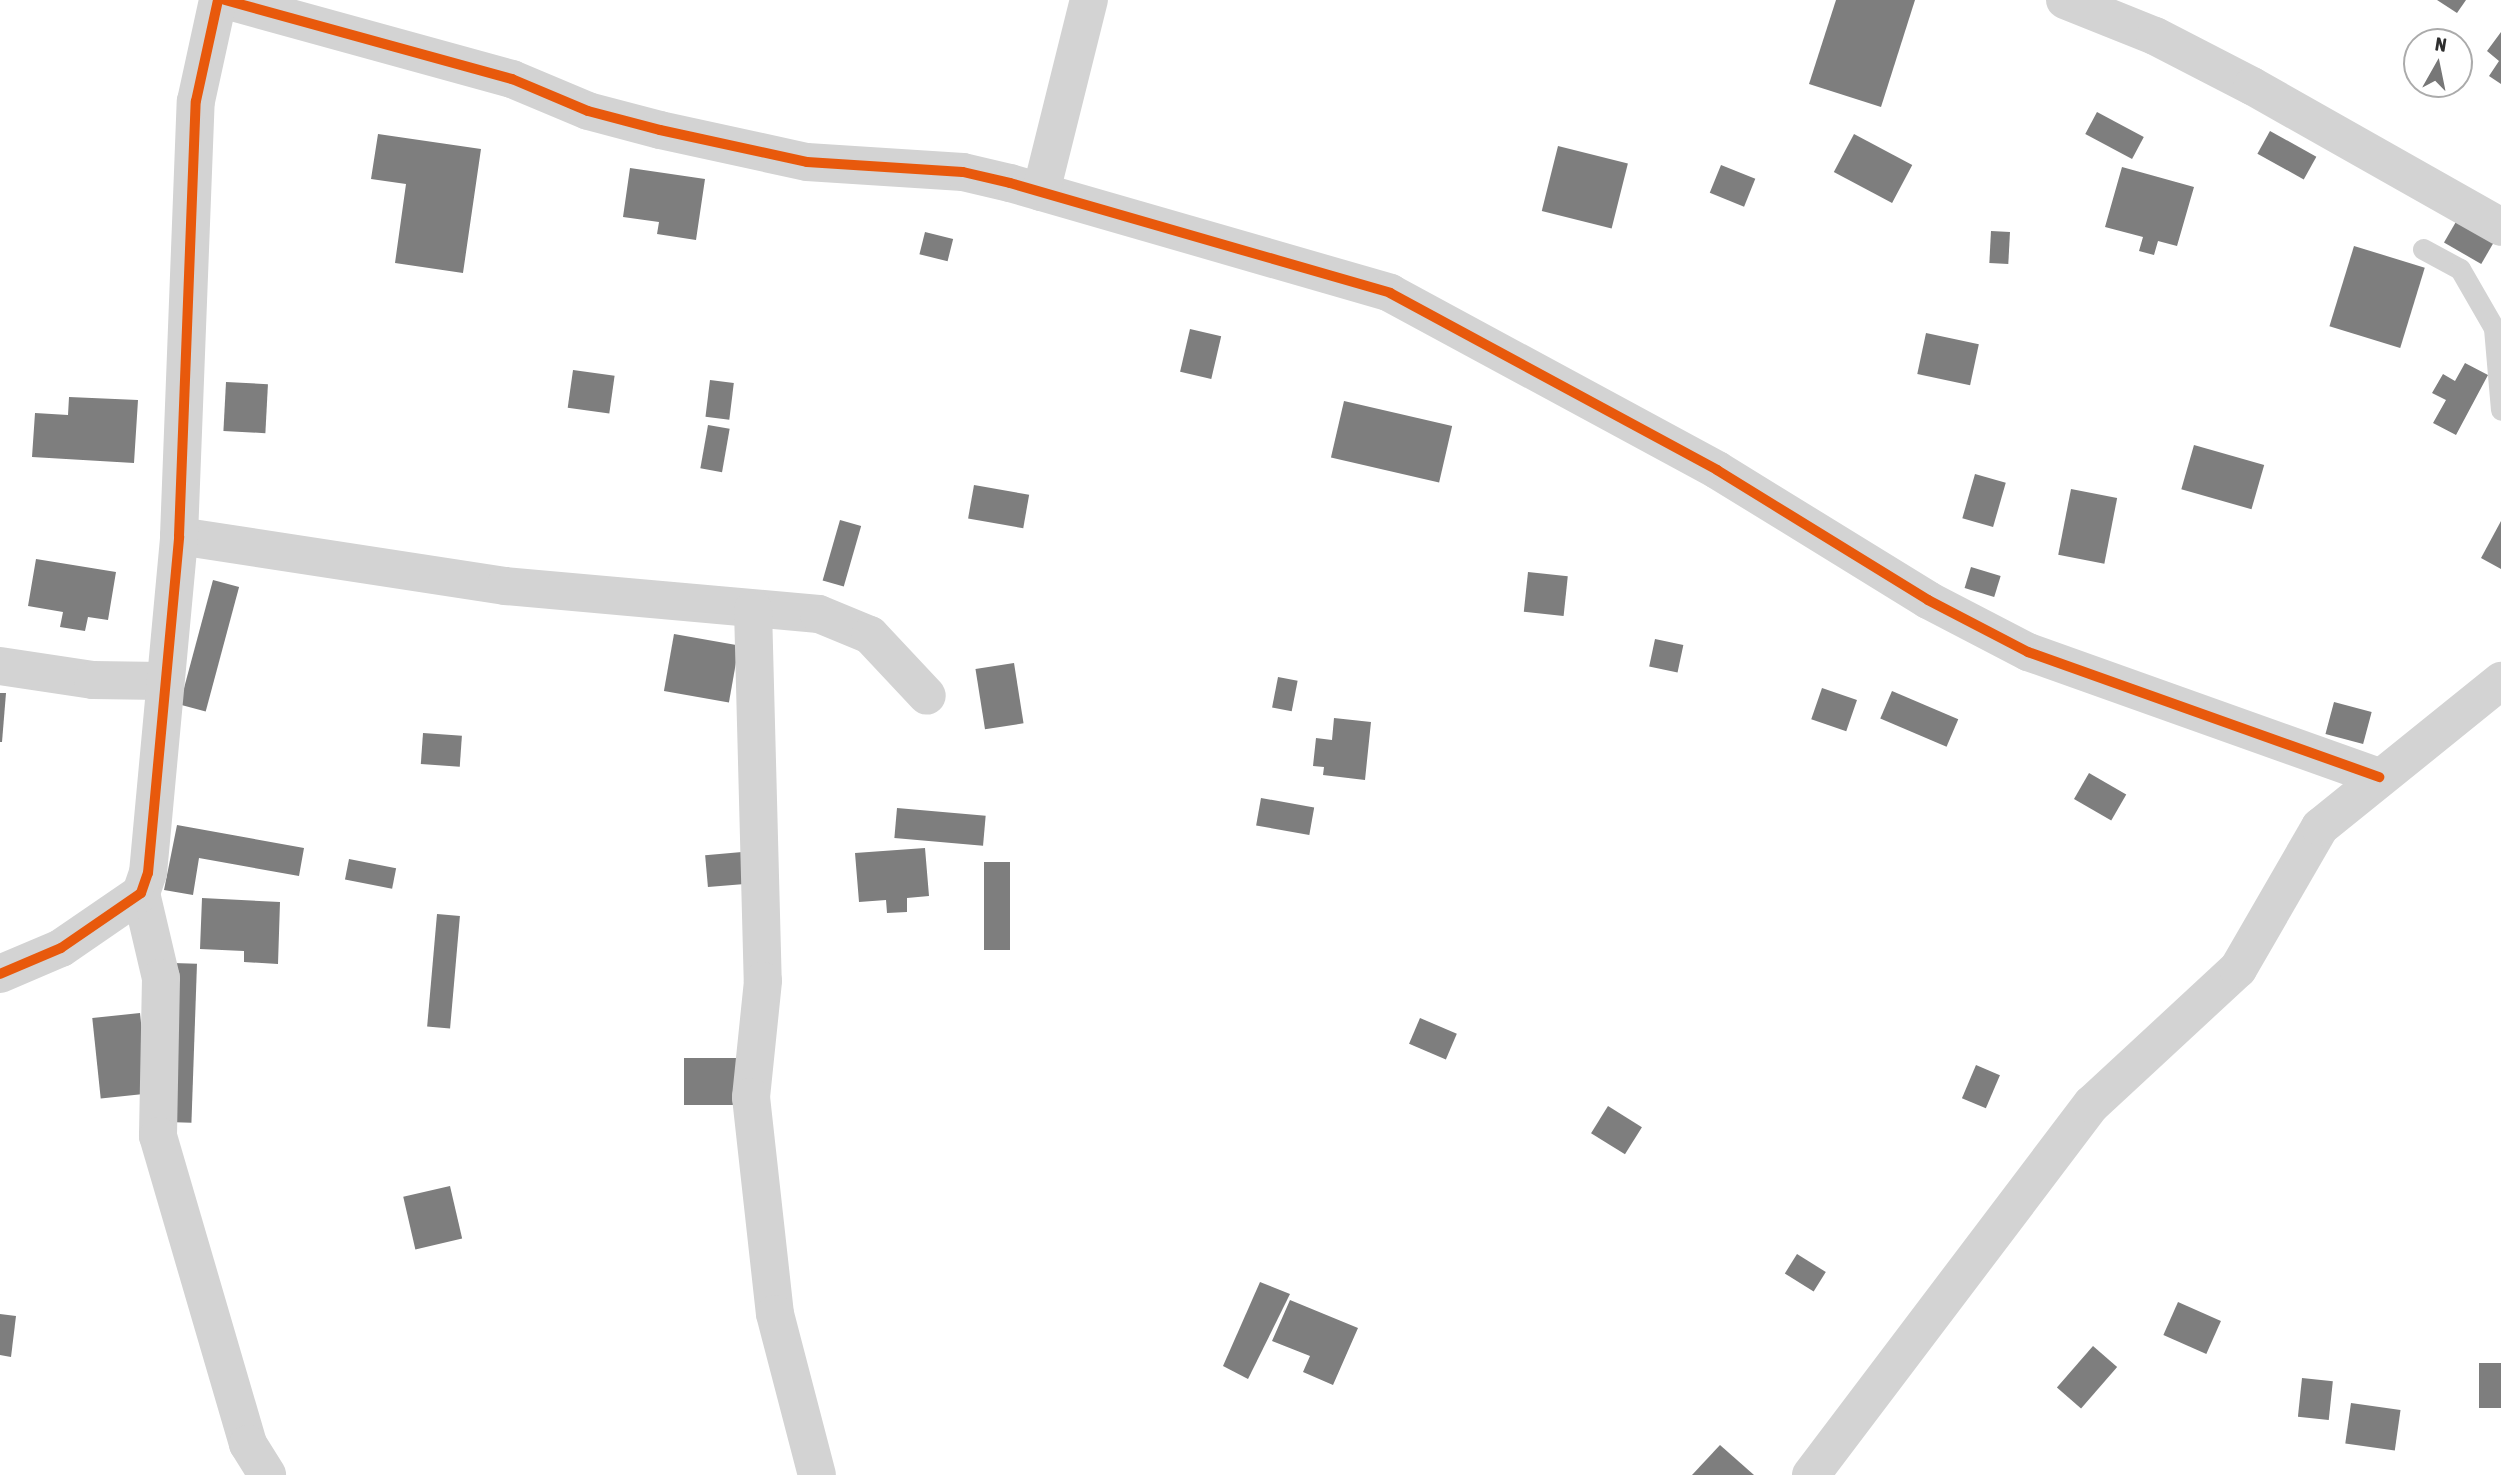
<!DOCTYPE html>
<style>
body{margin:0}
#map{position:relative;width:2501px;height:1475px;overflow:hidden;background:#fff;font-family:"Asap Condensed",sans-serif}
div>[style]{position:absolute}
.building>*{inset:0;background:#7e7e7e;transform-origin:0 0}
.service>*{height:21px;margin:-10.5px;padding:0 10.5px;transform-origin:10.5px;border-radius:10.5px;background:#d3d3d3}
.minor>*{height:38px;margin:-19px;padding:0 19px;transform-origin:19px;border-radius:19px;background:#d3d3d3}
.cycleway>*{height:10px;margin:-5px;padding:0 5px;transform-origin:5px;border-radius:5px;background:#e8590c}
span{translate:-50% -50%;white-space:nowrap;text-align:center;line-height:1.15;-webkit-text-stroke:7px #fff;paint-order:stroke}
.north{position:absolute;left:2403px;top:28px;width:70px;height:70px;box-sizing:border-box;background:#fff;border:2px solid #ababab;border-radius:50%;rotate:9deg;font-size:19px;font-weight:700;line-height:28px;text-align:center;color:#2e2e2e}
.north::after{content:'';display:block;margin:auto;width:24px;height:32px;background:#777;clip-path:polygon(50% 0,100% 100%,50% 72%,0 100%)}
</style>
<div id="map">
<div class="building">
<div style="clip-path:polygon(1836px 0,1915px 0,1881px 107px,1809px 84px)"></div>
<div style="clip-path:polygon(2437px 0,2466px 0,2457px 13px)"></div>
<div style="clip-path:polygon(2501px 32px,2501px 84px,2489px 76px,2499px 61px,2487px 51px)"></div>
<div style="left:2097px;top:112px;width:53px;height:25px;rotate:28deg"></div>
<div style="left:2270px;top:131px;width:53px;height:26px;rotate:29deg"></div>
<div style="clip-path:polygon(378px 134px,481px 149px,463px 273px,395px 263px,406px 184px,371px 179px)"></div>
<div style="left:1854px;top:134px;width:66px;height:43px;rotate:28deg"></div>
<div style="left:1558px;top:146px;width:72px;height:67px;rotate:14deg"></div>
<div style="left:1721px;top:165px;width:37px;height:30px;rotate:22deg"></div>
<div style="clip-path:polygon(2122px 167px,2194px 187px,2177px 246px,2158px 241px,2154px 255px,2139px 251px,2143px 237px,2105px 227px)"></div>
<div style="clip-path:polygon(630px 168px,705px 179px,696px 240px,657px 234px,659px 222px,623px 217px)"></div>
<div style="left:2457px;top:220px;width:43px;height:26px;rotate:30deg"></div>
<div style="left:1991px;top:231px;width:19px;height:32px;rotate:3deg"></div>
<div style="left:925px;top:232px;width:29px;height:23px;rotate:14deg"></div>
<div style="left:2354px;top:246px;width:74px;height:84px;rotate:17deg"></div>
<div style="left:1190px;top:329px;width:32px;height:44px;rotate:13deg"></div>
<div style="left:1926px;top:333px;width:54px;height:42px;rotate:12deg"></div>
<div style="clip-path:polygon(2465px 363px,2488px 375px,2456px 435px,2433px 423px,2446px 400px,2432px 393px,2443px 374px,2455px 381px)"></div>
<div style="left:573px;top:370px;width:42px;height:38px;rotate:8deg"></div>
<div style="left:710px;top:380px;width:24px;height:37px;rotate:7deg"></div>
<div style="left:226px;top:382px;width:42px;height:49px;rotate:3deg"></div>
<div style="clip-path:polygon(69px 397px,138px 400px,134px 463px,32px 457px,35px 413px,68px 415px)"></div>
<div style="left:1344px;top:401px;width:111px;height:58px;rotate:13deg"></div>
<div style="left:708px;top:425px;width:22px;height:44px;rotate:10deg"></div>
<div style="left:2194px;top:445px;width:73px;height:46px;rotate:16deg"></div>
<div style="left:1975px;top:474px;width:32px;height:46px;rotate:16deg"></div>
<div style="left:974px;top:485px;width:56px;height:34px;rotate:10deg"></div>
<div style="left:2071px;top:489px;width:47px;height:67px;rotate:11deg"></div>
<div style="left:840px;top:520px;width:22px;height:63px;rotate:16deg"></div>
<div style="clip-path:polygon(2501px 521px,2501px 569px,2481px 558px)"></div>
<div style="clip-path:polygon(36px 559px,116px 572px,108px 620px,88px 617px,85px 631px,60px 627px,63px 612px,28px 606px)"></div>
<div style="left:1971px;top:567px;width:31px;height:22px;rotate:17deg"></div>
<div style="left:1528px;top:572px;width:40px;height:40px;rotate:6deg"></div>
<div style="left:213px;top:580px;width:27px;height:129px;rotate:15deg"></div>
<div style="left:674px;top:634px;width:66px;height:58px;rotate:10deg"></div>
<div style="left:1655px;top:639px;width:29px;height:28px;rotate:12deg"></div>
<div style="left:1014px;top:663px;width:61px;height:39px;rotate:81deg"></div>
<div style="left:1278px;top:677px;width:20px;height:31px;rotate:11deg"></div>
<div style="left:1822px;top:688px;width:37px;height:33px;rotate:19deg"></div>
<div style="left:1892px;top:691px;width:72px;height:30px;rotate:23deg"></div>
<div style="clip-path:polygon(0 693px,6px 693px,2px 742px,0 742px)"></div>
<div style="left:2334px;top:702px;width:39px;height:33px;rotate:15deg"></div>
<div style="clip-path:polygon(1334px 718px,1371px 722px,1365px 780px,1323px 775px,1324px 767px,1313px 766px,1316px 738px,1332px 740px)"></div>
<div style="left:423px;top:733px;width:39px;height:31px;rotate:4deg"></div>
<div style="left:2089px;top:773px;width:43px;height:30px;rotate:30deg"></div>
<div style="left:1261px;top:798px;width:54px;height:28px;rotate:10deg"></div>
<div style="left:897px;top:808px;width:89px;height:30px;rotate:5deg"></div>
<div style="clip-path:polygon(177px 825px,304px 848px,299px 876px,199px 858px,193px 895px,164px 890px)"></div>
<div style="clip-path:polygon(925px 848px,929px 896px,907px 898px,907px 912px,887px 913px,886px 900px,859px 902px,855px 853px)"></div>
<div style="left:742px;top:852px;width:32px;height:37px;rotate:85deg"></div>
<div style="left:349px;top:859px;width:48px;height:21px;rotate:11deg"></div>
<div style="left:984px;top:862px;width:26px;height:88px"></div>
<div style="clip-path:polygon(202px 898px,280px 902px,278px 964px,244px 962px,244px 951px,200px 949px)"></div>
<div style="left:437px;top:914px;width:23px;height:113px;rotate:5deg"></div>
<div style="left:173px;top:963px;width:24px;height:159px;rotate:2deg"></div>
<div style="left:140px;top:1013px;width:81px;height:48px;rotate:84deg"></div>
<div style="left:1420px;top:1018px;width:40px;height:28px;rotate:23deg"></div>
<div style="left:684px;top:1058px;width:60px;height:47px"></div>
<div style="left:1976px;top:1065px;width:26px;height:36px;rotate:23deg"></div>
<div style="left:1608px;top:1106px;width:40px;height:32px;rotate:32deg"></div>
<div style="left:450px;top:1186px;width:54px;height:48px;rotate:77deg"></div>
<div style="left:1797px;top:1254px;width:34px;height:23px;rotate:32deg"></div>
<div style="clip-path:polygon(1260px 1282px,1290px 1294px,1248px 1379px,1223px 1366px)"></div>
<div style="clip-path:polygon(1290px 1300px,1358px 1328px,1333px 1385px,1303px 1372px,1310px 1356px,1272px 1341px)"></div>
<div style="left:2178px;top:1302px;width:47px;height:36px;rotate:24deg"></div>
<div style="clip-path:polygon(0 1314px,16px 1316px,11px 1357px,0 1355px)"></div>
<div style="left:2093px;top:1346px;width:32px;height:55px;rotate:41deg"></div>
<div style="left:2501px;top:1363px;width:45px;height:22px;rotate:90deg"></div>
<div style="left:2302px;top:1378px;width:31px;height:39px;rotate:6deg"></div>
<div style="left:2351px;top:1403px;width:50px;height:41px;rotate:8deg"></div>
<div style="clip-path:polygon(1720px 1445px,1754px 1475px,1692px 1475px)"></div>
</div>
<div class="service">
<div style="left:2423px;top:249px;width:42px;rotate:28.4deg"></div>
<div style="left:2460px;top:269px;width:68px;rotate:60deg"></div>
<div style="left:2494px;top:328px;width:82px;rotate:85.1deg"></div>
</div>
<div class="minor">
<div style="left:225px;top:0;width:298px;rotate:15.4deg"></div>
<div style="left:512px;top:79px;width:82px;rotate:22.8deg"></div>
<div style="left:588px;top:111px;width:74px;rotate:14.8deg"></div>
<div style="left:660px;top:130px;width:150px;rotate:12.3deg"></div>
<div style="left:807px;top:162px;width:156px;rotate:3.7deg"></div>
<div style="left:963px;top:172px;width:48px;rotate:13.2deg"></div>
<div style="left:1010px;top:183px;width:396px;rotate:16.1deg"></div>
<div style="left:1390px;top:293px;width:372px;rotate:28.4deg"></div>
<div style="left:1717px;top:470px;width:248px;rotate:31.6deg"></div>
<div style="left:1928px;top:600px;width:113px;rotate:27.5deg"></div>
<div style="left:2028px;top:652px;width:373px;rotate:19.6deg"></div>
<div style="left:2065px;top:0;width:97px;rotate:21.8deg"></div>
<div style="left:2155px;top:36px;width:109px;rotate:27.3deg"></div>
<div style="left:2252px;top:86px;width:286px;rotate:29.5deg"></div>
<div style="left:1041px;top:192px;width:198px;rotate:-76deg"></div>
<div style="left:179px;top:536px;width:330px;rotate:8.7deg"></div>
<div style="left:505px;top:586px;width:315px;rotate:5.1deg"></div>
<div style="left:819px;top:614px;width:55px;rotate:22.4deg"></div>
<div style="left:870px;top:635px;width:83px;rotate:46.9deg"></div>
<div style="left:753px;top:609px;width:372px;rotate:88.5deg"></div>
<div style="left:763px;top:981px;width:117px;rotate:95.9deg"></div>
<div style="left:751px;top:1097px;width:218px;rotate:83.7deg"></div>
<div style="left:775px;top:1314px;width:166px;rotate:75.4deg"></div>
<div style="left:0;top:666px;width:94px;rotate:8.6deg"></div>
<div style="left:93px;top:680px;width:69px;rotate:0.8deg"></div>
<div style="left:141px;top:893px;width:87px;rotate:76.8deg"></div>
<div style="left:161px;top:978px;width:158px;rotate:91.1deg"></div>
<div style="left:158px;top:1136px;width:321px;rotate:73.7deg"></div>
<div style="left:248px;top:1444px;width:36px;rotate:58deg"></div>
<div style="left:0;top:974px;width:66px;rotate:-23.1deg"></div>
<div style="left:61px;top:948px;width:97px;rotate:-34.5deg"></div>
<div style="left:141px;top:893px;width:21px;rotate:-71deg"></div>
<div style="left:148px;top:873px;width:338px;rotate:-84.7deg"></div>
<div style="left:179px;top:536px;width:435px;rotate:-87.8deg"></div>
<div style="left:196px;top:101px;width:103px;rotate:-77.7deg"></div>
<div style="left:1811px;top:1475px;width:465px;rotate:-52.9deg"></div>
<div style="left:2092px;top:1104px;width:199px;rotate:-42.8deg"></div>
<div style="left:2238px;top:969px;width:164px;rotate:-60deg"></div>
<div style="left:2320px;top:827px;width:233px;rotate:-38.9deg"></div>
</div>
<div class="cycleway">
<div style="left:225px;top:0;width:298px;rotate:15.4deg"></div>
<div style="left:512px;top:79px;width:82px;rotate:22.8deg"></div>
<div style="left:588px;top:111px;width:74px;rotate:14.8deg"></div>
<div style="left:660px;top:130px;width:150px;rotate:12.3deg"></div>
<div style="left:807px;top:162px;width:156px;rotate:3.7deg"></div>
<div style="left:963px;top:172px;width:48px;rotate:13.2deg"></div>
<div style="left:1010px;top:183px;width:396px;rotate:16.1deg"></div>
<div style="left:1390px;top:293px;width:372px;rotate:28.4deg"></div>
<div style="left:1717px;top:470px;width:248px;rotate:31.6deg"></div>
<div style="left:1928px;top:600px;width:113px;rotate:27.5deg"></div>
<div style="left:2028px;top:652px;width:373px;rotate:19.6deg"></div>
<div style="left:0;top:974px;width:66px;rotate:-23.1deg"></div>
<div style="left:61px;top:948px;width:97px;rotate:-34.5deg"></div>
<div style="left:141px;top:893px;width:21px;rotate:-71deg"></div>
<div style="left:148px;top:873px;width:338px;rotate:-84.7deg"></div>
<div style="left:179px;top:536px;width:435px;rotate:-87.8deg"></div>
<div style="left:196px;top:101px;width:103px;rotate:-77.7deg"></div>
</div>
<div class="north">N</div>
</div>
